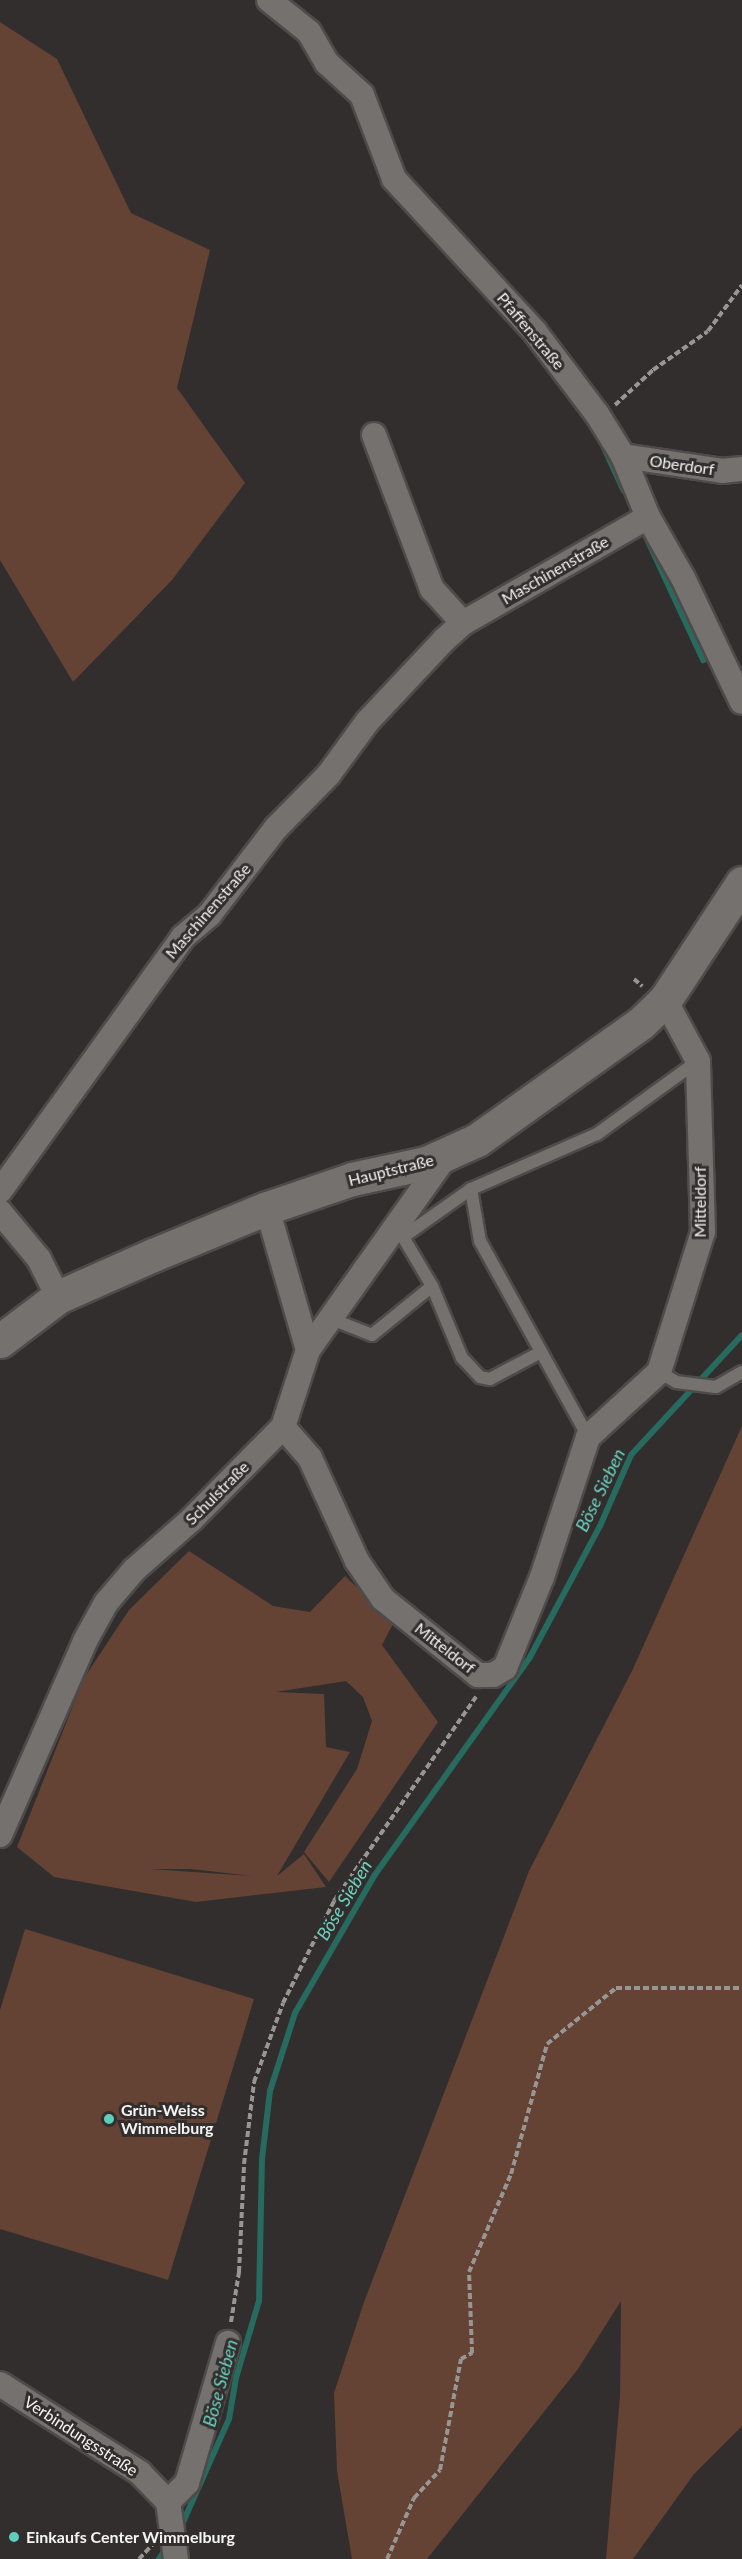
<!DOCTYPE html>
<meta charset="utf-8">
<style>
body{margin:0}
#map{position:relative;width:742px;height:2559px;overflow:hidden;background:#312e2d;font-family:Lato,sans-serif}
div>[style]{position:absolute}
.green>*{inset:0;background:#644234}
.stream>*{height:6px;margin:-3px;padding:0 3px;transform-origin:3px;border-radius:3px;background:#276a5f}
.path>*{height:4px;margin-top:-2px;transform-origin:0;background:repeating-linear-gradient(90deg,#989695 0 6px,transparent 0 9px)}
.roads{filter:drop-shadow(2px 0 #4e4b4a) drop-shadow(-2px 0 #4e4b4a) drop-shadow(0 2px #4e4b4a) drop-shadow(0 -2px #4e4b4a)}
.service>*{height:12px;margin:-6px;padding:0 6px;transform-origin:6px;border-radius:6px;background:#74716f}
.minor>*{height:24px;margin:-12px;padding:0 12px;transform-origin:12px;border-radius:12px;background:#74716f}
.secondary>*{height:33px;margin:-16.5px;padding:0 16.5px;transform-origin:16.5px;border-radius:16.5px;background:#74716f}
.dots>*{width:16px;height:16px;translate:-50% -50%;box-sizing:border-box;border:3px solid #312e2d;border-radius:50%}
span{translate:-50% -50%;white-space:nowrap;text-align:center;line-height:1.15;-webkit-text-stroke:6px #312e2d;paint-order:stroke}
.street-label{font-size:16px;color:#f6f4f3}
.poi-label{font-size:16px;color:#f6f4f3;font-weight:700}
.left{translate:0 -50%;text-align:left}
.water-label{font-size:18px;color:#6dd3c0;font-style:italic}
</style>
<div id="map">
<div class="green">
<div style="clip-path:polygon(0 22px,57px 59px,131px 213px,210px 250px,177px 388px,245px 483px,172px 580px,73px 682px,0 560px)"></div>
<div style="clip-path:polygon(742px 1426px,742px 2426px,694px 2474px,633px 2559px,606px 2559px,620px 2396px,621px 2301px,578px 2369px,427px 2559px,352px 2559px,337px 2471px,334px 2393px,364px 2302px,529px 1871px,632px 1671px)"></div>
<div style="clip-path:polygon(evenodd,189px 1551px,273px 1606px,310px 1612px,345px 1576px,394px 1622px,382px 1645px,438px 1722px,329px 1882px,304px 1852px,357px 1769px,372px 1721px,363px 1697px,346px 1681px,276px 1692px,324px 1694px,326px 1747px,350px 1752px,277px 1876px,304px 1854px,326px 1887px,196px 1902px,54px 1877px,17px 1847px,84px 1678px,129px 1610px,189px 1551px,149px 1869px,191px 1869px,252px 1876px,150px 1869px,149px 1869px)"></div>
<div style="clip-path:polygon(25px 1929px,254px 1999px,168px 2280px,0 2229px,0 2010px)"></div>
</div>
<div class="stream">
<div style="left:604px;top:448px;width:47px;rotate:65.1deg"></div>
<div style="left:646px;top:537px;width:136px;rotate:65.1deg"></div>
<div style="left:180px;top:2529px;width:120px;rotate:-66deg"></div>
<div style="left:229px;top:2419px;width:42px;rotate:-80.3deg"></div>
<div style="left:236px;top:2378px;width:80px;rotate:-73.4deg"></div>
<div style="left:259px;top:2301px;width:142px;rotate:-88.8deg"></div>
<div style="left:262px;top:2159px;width:68px;rotate:-83.3deg"></div>
<div style="left:270px;top:2091px;width:82px;rotate:-72.2deg"></div>
<div style="left:295px;top:2013px;width:158px;rotate:-60deg"></div>
<div style="left:374px;top:1876px;width:269px;rotate:-54.5deg"></div>
<div style="left:530px;top:1657px;width:149px;rotate:-61.9deg"></div>
<div style="left:600px;top:1526px;width:77px;rotate:-66.4deg"></div>
<div style="left:631px;top:1455px;width:163px;rotate:-47.2deg"></div>
<div style="left:159px;top:2559px;width:14px;rotate:-56deg"></div>
</div>
<div class="path">
<div style="left:615px;top:405px;width:52px;rotate:-42.6deg"></div>
<div style="left:653px;top:370px;width:67px;rotate:-35.3deg"></div>
<div style="left:708px;top:331px;width:57px;rotate:-53.5deg"></div>
<div style="left:634px;top:979px;width:11px;rotate:41deg"></div>
<div style="left:231px;top:2322px;width:51px;rotate:-80.9deg"></div>
<div style="left:239px;top:2272px;width:108px;rotate:-87.3deg"></div>
<div style="left:244px;top:2164px;width:83px;rotate:-83deg"></div>
<div style="left:254px;top:2082px;width:84px;rotate:-69.8deg"></div>
<div style="left:283px;top:2003px;width:114px;rotate:-63.4deg"></div>
<div style="left:334px;top:1901px;width:249px;rotate:-55.2deg"></div>
<div style="left:139px;top:2559px;width:21px;rotate:-47deg"></div>
<div style="left:387px;top:2559px;width:67px;rotate:-66.1deg"></div>
<div style="left:414px;top:2498px;width:38px;rotate:-47deg"></div>
<div style="left:440px;top:2470px;width:113px;rotate:-79.3deg"></div>
<div style="left:461px;top:2359px;width:13px;rotate:-29deg"></div>
<div style="left:472px;top:2353px;width:81px;rotate:-92.1deg"></div>
<div style="left:469px;top:2272px;width:107px;rotate:-66.8deg"></div>
<div style="left:511px;top:2174px;width:135px;rotate:-74.5deg"></div>
<div style="left:547px;top:2044px;width:89px;rotate:-39.1deg"></div>
<div style="left:616px;top:1988px;width:126px"></div>
</div>
<div class="roads">
<div class="service">
<div style="left:471px;top:1189px;width:53px;rotate:80.2deg"></div>
<div style="left:480px;top:1241px;width:224px;rotate:61.1deg"></div>
<div style="left:329px;top:1318px;width:46px;rotate:21.6deg"></div>
<div style="left:372px;top:1335px;width:77px;rotate:-39.2deg"></div>
<div style="left:541px;top:1352px;width:58px;rotate:152.1deg"></div>
<div style="left:490px;top:1379px;width:10px;rotate:-169deg"></div>
<div style="left:480px;top:1377px;width:26px;rotate:-133deg"></div>
<div style="left:462px;top:1358px;width:78px;rotate:-112.6deg"></div>
<div style="left:432px;top:1286px;width:57px;rotate:-120.6deg"></div>
<div style="left:403px;top:1237px;width:83px;rotate:-35.2deg"></div>
<div style="left:471px;top:1189px;width:137px;rotate:-23.6deg"></div>
<div style="left:597px;top:1134px;width:125px;rotate:-35.9deg"></div>
<div style="left:659px;top:1372px;width:20px;rotate:30deg"></div>
<div style="left:676px;top:1382px;width:40px;rotate:7.1deg"></div>
<div style="left:716px;top:1387px;width:30px;rotate:-30deg"></div>
</div>
<div class="minor">
<div style="left:269px;top:0;width:51px;rotate:38.7deg"></div>
<div style="left:309px;top:32px;width:36px;rotate:60deg"></div>
<div style="left:327px;top:63px;width:47px;rotate:42.4deg"></div>
<div style="left:362px;top:95px;width:90px;rotate:69.1deg"></div>
<div style="left:394px;top:179px;width:208px;rotate:47.3deg"></div>
<div style="left:535px;top:332px;width:103px;rotate:52.9deg"></div>
<div style="left:597px;top:414px;width:49px;rotate:58.2deg"></div>
<div style="left:623px;top:456px;width:66px;rotate:67.7deg"></div>
<div style="left:648px;top:517px;width:70px;rotate:60.2deg"></div>
<div style="left:683px;top:578px;width:137px;rotate:64.6deg"></div>
<div style="left:374px;top:435px;width:165px;rotate:69.4deg"></div>
<div style="left:432px;top:589px;width:46px;rotate:47.6deg"></div>
<div style="left:623px;top:456px;width:100px;rotate:8.6deg"></div>
<div style="left:722px;top:471px;width:20px;rotate:-6deg"></div>
<div style="left:0;top:1191px;width:313px;rotate:-54.2deg"></div>
<div style="left:183px;top:937px;width:35px;rotate:-40deg"></div>
<div style="left:210px;top:914px;width:108px;rotate:-52.5deg"></div>
<div style="left:276px;top:828px;width:76px;rotate:-45.5deg"></div>
<div style="left:329px;top:774px;width:64px;rotate:-53.8deg"></div>
<div style="left:367px;top:722px;width:112px;rotate:-46.8deg"></div>
<div style="left:444px;top:640px;width:25px;rotate:-42deg"></div>
<div style="left:463px;top:623px;width:213px;rotate:-29.8deg"></div>
<div style="left:267px;top:1208px;width:148px;rotate:73.9deg"></div>
<div style="left:0;top:1212px;width:61px;rotate:50.3deg"></div>
<div style="left:39px;top:1259px;width:42px;rotate:63.4deg"></div>
<div style="left:283px;top:1427px;width:41px;rotate:48.9deg"></div>
<div style="left:310px;top:1458px;width:113px;rotate:65.5deg"></div>
<div style="left:357px;top:1561px;width:46px;rotate:55.6deg"></div>
<div style="left:383px;top:1599px;width:122px;rotate:38.7deg"></div>
<div style="left:478px;top:1675px;width:15px"></div>
<div style="left:493px;top:1675px;width:14px;rotate:-30deg"></div>
<div style="left:505px;top:1668px;width:98px;rotate:-67.9deg"></div>
<div style="left:542px;top:1577px;width:147px;rotate:-71.8deg"></div>
<div style="left:588px;top:1437px;width:96px;rotate:-42.5deg"></div>
<div style="left:659px;top:1372px;width:147px;rotate:-72.6deg"></div>
<div style="left:703px;top:1232px;width:171px;rotate:-91.7deg"></div>
<div style="left:698px;top:1061px;width:69px;rotate:-118.4deg"></div>
<div style="left:0;top:1835px;width:212px;rotate:-66.3deg"></div>
<div style="left:85px;top:1641px;width:43px;rotate:-61.1deg"></div>
<div style="left:106px;top:1603px;width:43px;rotate:-49.7deg"></div>
<div style="left:134px;top:1570px;width:77px;rotate:-41.3deg"></div>
<div style="left:192px;top:1519px;width:129px;rotate:-45.3deg"></div>
<div style="left:283px;top:1427px;width:81px;rotate:-72deg"></div>
<div style="left:308px;top:1350px;width:238px;rotate:-54.6deg"></div>
<div style="left:0;top:2384px;width:166px;rotate:32.4deg"></div>
<div style="left:140px;top:2473px;width:40px;rotate:46deg"></div>
<div style="left:168px;top:2502px;width:58px;rotate:82deg"></div>
<div style="left:168px;top:2502px;width:27px;rotate:-45deg"></div>
<div style="left:187px;top:2483px;width:146px;rotate:-73.7deg"></div>
</div>
<div class="secondary">
<div style="left:0;top:1341px;width:73px;rotate:-37.2deg"></div>
<div style="left:58px;top:1297px;width:104px;rotate:-23.9deg"></div>
<div style="left:153px;top:1255px;width:123px;rotate:-22.4deg"></div>
<div style="left:267px;top:1208px;width:90px;rotate:-18.8deg"></div>
<div style="left:352px;top:1179px;width:76px;rotate:-12.2deg"></div>
<div style="left:426px;top:1163px;width:56px;rotate:-24.3deg"></div>
<div style="left:477px;top:1140px;width:201px;rotate:-35.5deg"></div>
<div style="left:641px;top:1023px;width:33px;rotate:-44deg"></div>
<div style="left:665px;top:1000px;width:140px;rotate:-56.7deg"></div>
</div>
</div>
<div class="dots">
<div style="left:109px;top:2119px;background:#5cceba"></div>
<div style="left:14px;top:2537px;background:#5cceba"></div>
</div>
<div class="street-label">
<span style="left:531px;top:331px;rotate:50deg">Pfaffenstraße</span>
<span style="left:682px;top:465px;rotate:8deg">Oberdorf</span>
<span style="left:555px;top:570px;rotate:-30deg">Maschinenstraße</span>
<span style="left:208px;top:911px;rotate:-49deg">Maschinenstraße</span>
<span style="left:391px;top:1170px;rotate:-14deg">Hauptstraße</span>
<span style="left:700px;top:1202px;rotate:-90deg">Mitteldorf</span>
<span style="left:217px;top:1493px;rotate:-45deg">Schulstraße</span>
<span style="left:445px;top:1648px;rotate:38deg">Mitteldorf</span>
<span style="left:81px;top:2436px;rotate:33deg">Verbindungsstraße</span>
</div>
<div class="poi-label">
<span class="left" style="left:121px;top:2119px">Grün-Weiss<br>Wimmelburg</span>
<span class="left" style="left:26px;top:2537px">Einkaufs Center Wimmelburg</span>
</div>
<div class="water-label">
<span style="left:600px;top:1490px;rotate:-64deg">Böse Sieben</span>
<span style="left:344px;top:1900px;rotate:-59deg">Böse Sieben</span>
<span style="left:220px;top:2383px;rotate:-75deg">Böse Sieben</span>
</div>
</div>
